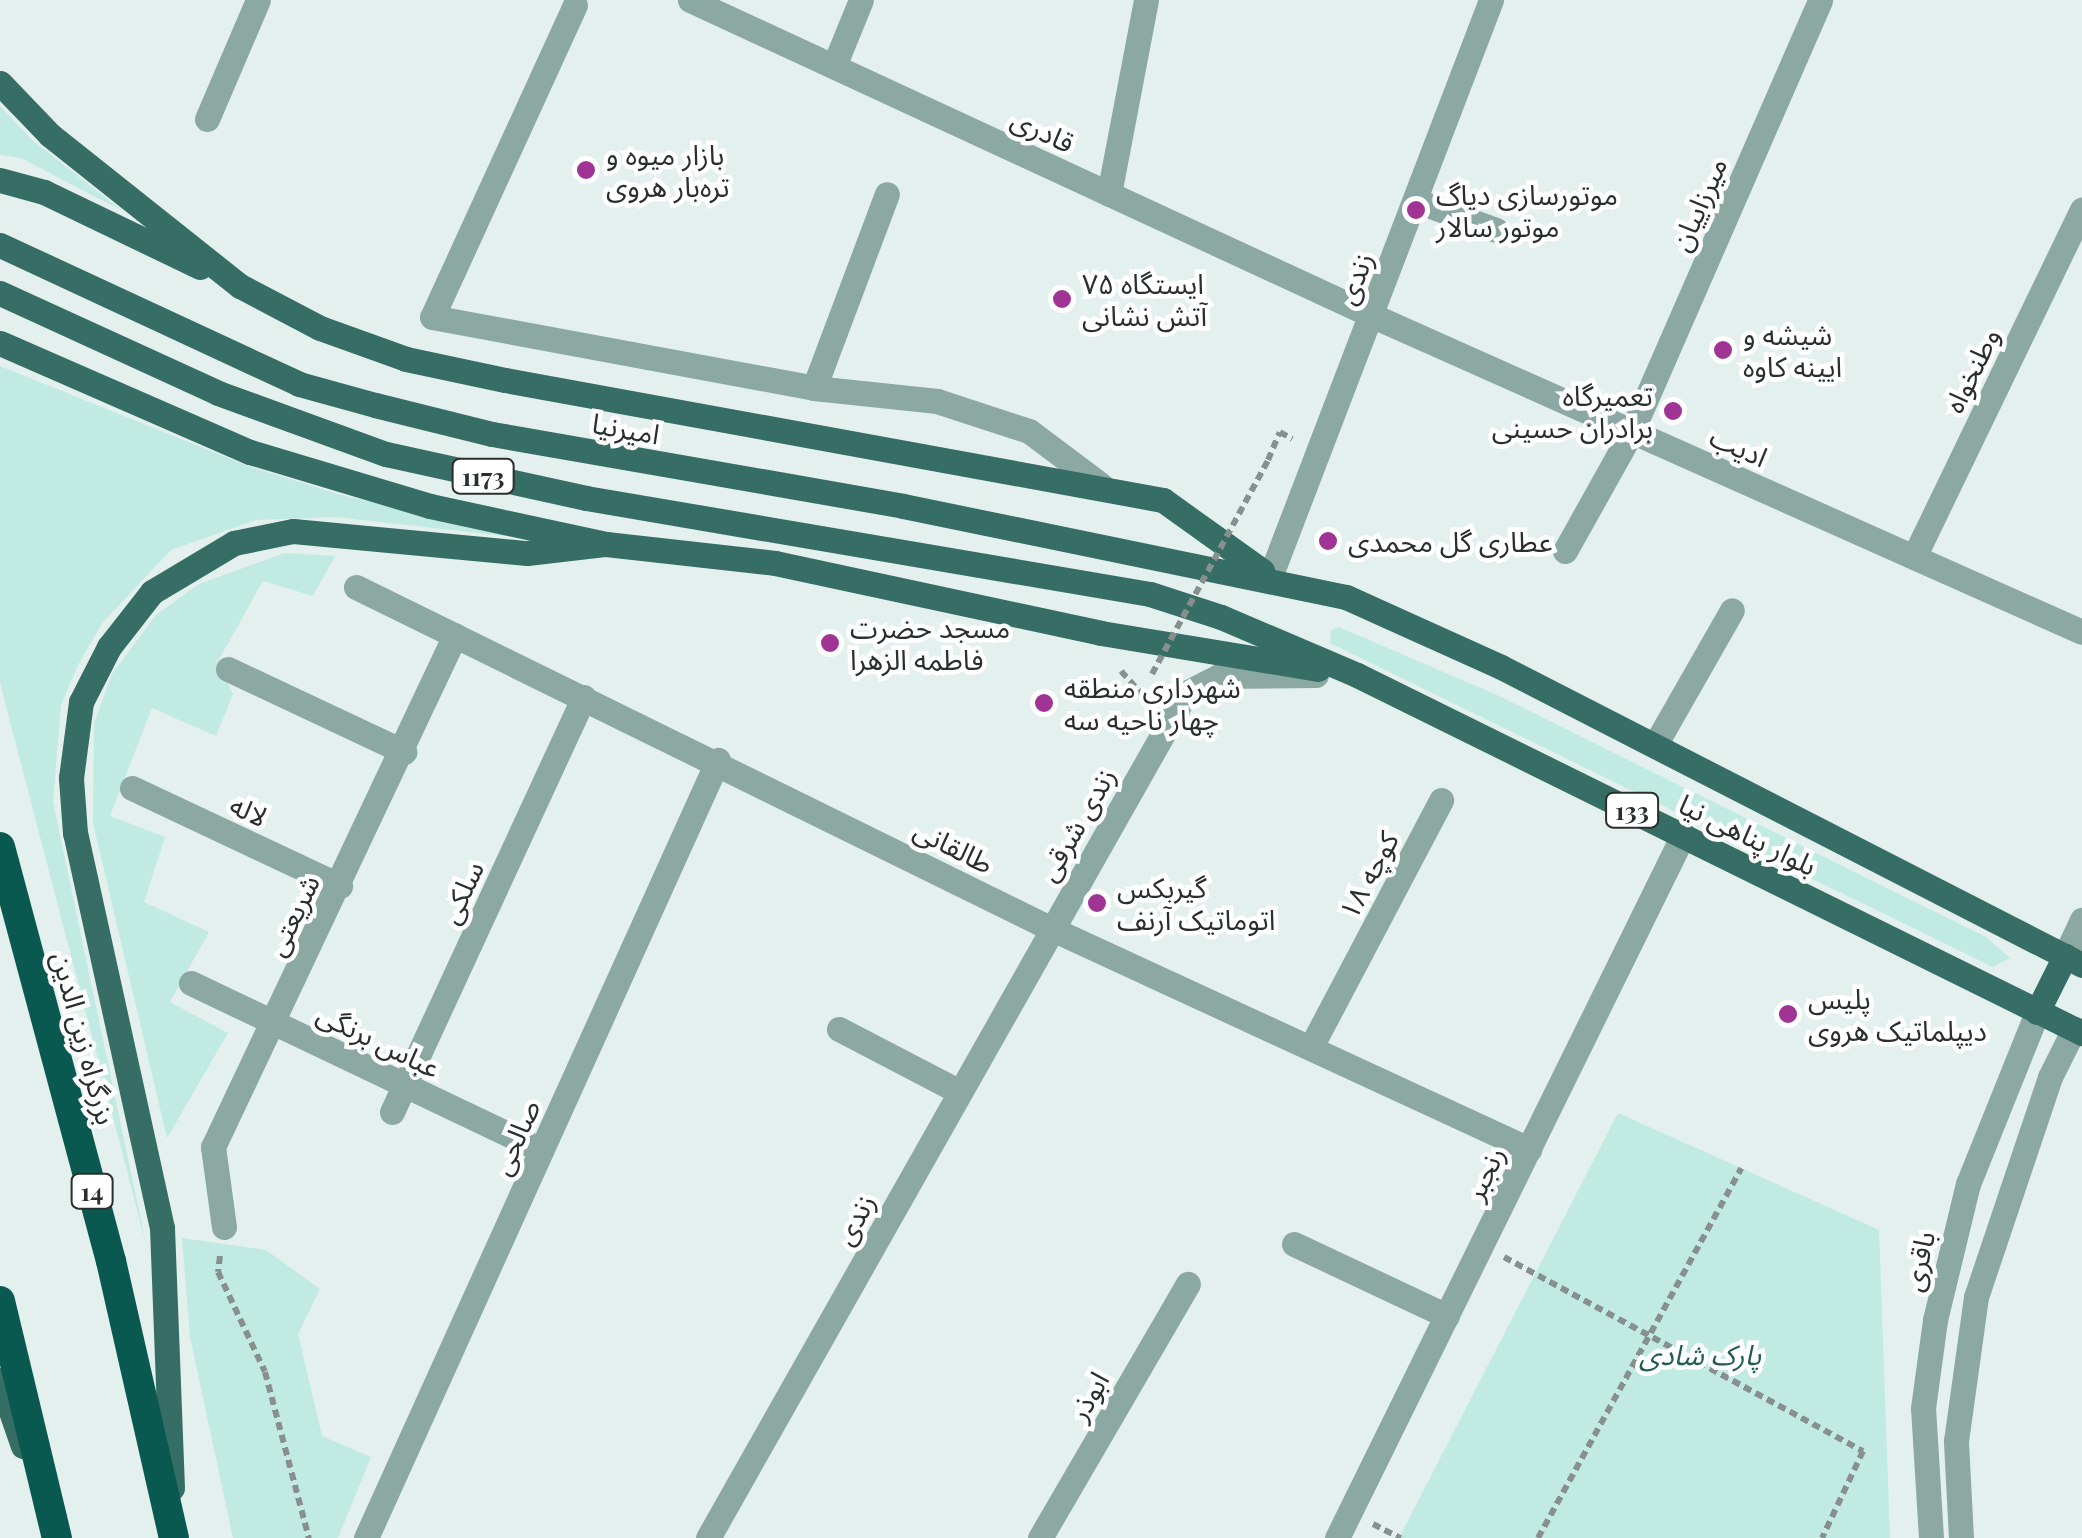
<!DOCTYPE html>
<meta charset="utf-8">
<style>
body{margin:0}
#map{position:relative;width:2082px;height:1538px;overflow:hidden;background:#e4f0ee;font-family:"Playfair Display","Noto Sans Arabic",serif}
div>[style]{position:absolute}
.green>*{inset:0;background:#c0eae2}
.path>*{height:6px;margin-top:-3px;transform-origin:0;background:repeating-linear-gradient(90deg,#87908e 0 8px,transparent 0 13px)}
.minor>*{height:25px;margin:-12.5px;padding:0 12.5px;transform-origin:12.5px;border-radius:12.5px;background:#8ca8a3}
.major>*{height:25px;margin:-12.5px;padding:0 12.5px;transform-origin:12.5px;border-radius:12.5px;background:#366e65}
.highway>*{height:30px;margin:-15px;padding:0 15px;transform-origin:15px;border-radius:15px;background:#095950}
.path-bridge>*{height:6px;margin-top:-3px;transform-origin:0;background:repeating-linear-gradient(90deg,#87908e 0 8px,transparent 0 13px)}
.dots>*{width:28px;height:28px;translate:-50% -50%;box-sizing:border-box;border:5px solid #fff;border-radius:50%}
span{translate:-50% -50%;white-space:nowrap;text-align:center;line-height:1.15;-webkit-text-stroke:9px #fff;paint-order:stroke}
.shield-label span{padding:2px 8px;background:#fff;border:2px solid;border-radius:8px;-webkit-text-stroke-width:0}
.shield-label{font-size:25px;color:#2a2f2e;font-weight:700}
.street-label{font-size:28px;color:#2a2f2e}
.poi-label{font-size:28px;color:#2a2f2e}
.left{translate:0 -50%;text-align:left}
.right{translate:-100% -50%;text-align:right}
.park-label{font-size:28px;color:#235c54;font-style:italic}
</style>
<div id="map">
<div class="green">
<div style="clip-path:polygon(0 106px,32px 140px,121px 210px,21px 158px,0 155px)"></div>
<div style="clip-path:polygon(0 366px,248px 466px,341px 495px,550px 541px,335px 517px,256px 520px,171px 550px,103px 622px,78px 665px,61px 705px,53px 802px,146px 1244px,0 683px)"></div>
<div style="clip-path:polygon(284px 553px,335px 556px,313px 596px,263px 581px,218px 661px,233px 694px,216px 736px,152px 708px,110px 816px,165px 837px,144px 902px,209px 932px,170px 1002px,228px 1033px,167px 1138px,93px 823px,94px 723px,112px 674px,156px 615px,199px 584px)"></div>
<div style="clip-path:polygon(1339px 627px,1497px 695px,1986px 937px,2010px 958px,1993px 967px,1330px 643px,1331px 630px)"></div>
<div style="clip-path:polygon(1618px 1113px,1879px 1230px,1890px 1538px,1399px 1538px)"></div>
<div style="clip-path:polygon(182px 1238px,266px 1250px,320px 1289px,298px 1334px,322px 1436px,371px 1457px,338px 1538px,233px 1538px,190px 1337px)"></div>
</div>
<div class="path">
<div style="left:1268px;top:460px;width:30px;rotate:-67deg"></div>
<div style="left:1280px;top:432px;width:14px;rotate:30deg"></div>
<div style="left:1121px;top:671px;width:39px;rotate:48deg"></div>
<div style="left:220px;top:1256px;width:16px;rotate:97deg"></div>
<div style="left:218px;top:1272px;width:110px;rotate:64.8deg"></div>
<div style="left:265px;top:1372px;width:172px;rotate:75.2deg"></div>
<div style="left:1504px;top:1257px;width:408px;rotate:28.4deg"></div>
<div style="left:1863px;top:1451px;width:96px;rotate:115.2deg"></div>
<div style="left:1373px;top:1524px;width:31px;rotate:27deg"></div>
<div style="left:1538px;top:1538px;width:422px;rotate:-61.2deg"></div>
</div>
<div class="minor">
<div style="left:690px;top:0;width:750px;rotate:24.82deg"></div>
<div style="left:1371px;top:315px;width:778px;rotate:24.03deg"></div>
<div style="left:575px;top:5px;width:343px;rotate:114.6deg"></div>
<div style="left:432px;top:317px;width:389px;rotate:10.5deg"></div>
<div style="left:814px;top:388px;width:124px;rotate:6deg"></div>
<div style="left:937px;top:401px;width:97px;rotate:18.1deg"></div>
<div style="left:1029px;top:431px;width:90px;rotate:36.9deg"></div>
<div style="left:834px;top:66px;width:71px;rotate:-67.8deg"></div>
<div style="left:207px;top:119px;width:129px;rotate:-66.8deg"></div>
<div style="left:1109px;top:194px;width:197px;rotate:-79.2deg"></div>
<div style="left:1417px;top:201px;width:84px;rotate:20.2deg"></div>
<div style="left:814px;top:388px;width:207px;rotate:-69.4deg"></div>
<div style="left:1565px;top:551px;width:137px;rotate:-60.8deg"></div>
<div style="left:1632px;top:431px;width:470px;rotate:-66.4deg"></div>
<div style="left:1914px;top:557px;width:386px;rotate:-64.2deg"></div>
<div style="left:1270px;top:577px;width:618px;rotate:-69.04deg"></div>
<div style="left:356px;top:587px;width:773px;rotate:26.17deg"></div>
<div style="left:1050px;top:928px;width:528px;rotate:24.77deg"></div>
<div style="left:228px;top:669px;width:195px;rotate:25.2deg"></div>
<div style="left:1655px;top:745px;width:155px;rotate:-60.3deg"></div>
<div style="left:132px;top:788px;width:230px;rotate:25.2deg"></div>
<div style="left:2065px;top:956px;width:40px;rotate:-65deg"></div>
<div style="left:191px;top:983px;width:388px;rotate:25.5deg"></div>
<div style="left:839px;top:1029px;width:136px;rotate:27.5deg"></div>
<div style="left:1312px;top:1045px;width:277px;rotate:-62.2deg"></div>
<div style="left:392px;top:1112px;width:457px;rotate:-65.2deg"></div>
<div style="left:224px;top:1227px;width:81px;rotate:-97.8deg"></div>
<div style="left:213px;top:1147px;width:566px;rotate:-64.7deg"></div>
<div style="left:1294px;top:1244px;width:169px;rotate:25.2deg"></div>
<div style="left:366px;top:1538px;width:854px;rotate:-65.66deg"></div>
<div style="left:708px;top:1538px;width:971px;rotate:-60.5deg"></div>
<div style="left:1186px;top:693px;width:37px;rotate:-27deg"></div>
<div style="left:1219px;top:676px;width:97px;rotate:-0.6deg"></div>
<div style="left:1040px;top:1538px;width:294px;rotate:-59.8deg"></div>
<div style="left:1337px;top:1538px;width:784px;rotate:-63.79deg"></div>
<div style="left:1931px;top:1538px;width:130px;rotate:-93.5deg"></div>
<div style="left:1923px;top:1408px;width:89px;rotate:-82.2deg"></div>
<div style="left:1935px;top:1320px;width:140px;rotate:-76.4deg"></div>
<div style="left:1968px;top:1184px;width:185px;rotate:-68.1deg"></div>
<div style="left:1961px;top:1538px;width:97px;rotate:-93deg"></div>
<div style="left:1956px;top:1441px;width:145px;rotate:-82.1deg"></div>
<div style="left:1976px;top:1297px;width:232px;rotate:-71.4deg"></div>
<div style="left:2050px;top:1077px;width:54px;rotate:-63.4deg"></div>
</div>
<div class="major">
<div style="left:0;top:83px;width:72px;rotate:46.1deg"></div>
<div style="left:50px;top:135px;width:243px;rotate:38.5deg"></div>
<div style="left:240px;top:286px;width:90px;rotate:27.7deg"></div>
<div style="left:320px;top:328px;width:91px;rotate:19.8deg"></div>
<div style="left:406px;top:359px;width:101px;rotate:12deg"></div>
<div style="left:505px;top:380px;width:669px;rotate:10.34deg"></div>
<div style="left:1163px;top:500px;width:122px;rotate:35.6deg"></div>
<div style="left:0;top:180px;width:46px;rotate:15.3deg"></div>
<div style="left:44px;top:192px;width:173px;rotate:25.7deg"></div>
<div style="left:0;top:245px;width:330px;rotate:24.9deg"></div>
<div style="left:299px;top:384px;width:79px;rotate:15.4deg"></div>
<div style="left:375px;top:405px;width:121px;rotate:13.9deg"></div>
<div style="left:492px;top:434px;width:417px;rotate:9.9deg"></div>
<div style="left:903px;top:506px;width:452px;rotate:11.6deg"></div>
<div style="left:1346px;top:597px;width:170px;rotate:24.3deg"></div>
<div style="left:1501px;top:667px;width:653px;rotate:27.15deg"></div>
<div style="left:0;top:293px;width:240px;rotate:24.6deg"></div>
<div style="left:218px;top:393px;width:179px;rotate:20deg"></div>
<div style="left:386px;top:454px;width:205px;rotate:12.4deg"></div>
<div style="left:586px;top:498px;width:572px;rotate:9.66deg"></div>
<div style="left:1150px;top:594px;width:75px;rotate:17.9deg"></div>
<div style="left:1221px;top:617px;width:148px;rotate:23.1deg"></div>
<div style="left:1357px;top:675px;width:809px;rotate:26.28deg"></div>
<div style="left:0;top:343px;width:273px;rotate:23.6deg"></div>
<div style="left:250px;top:452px;width:188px;rotate:16.7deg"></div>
<div style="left:430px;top:506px;width:180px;rotate:12.2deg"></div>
<div style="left:606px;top:544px;width:170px;rotate:6.4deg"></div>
<div style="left:775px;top:563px;width:333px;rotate:12.1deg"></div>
<div style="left:1101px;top:633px;width:220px;rotate:9.4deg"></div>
<div style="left:2037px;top:1012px;width:63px;rotate:-63.4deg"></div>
<div style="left:0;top:1380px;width:70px;rotate:70.8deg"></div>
<div style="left:172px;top:1488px;width:260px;rotate:-92.2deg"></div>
<div style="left:162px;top:1228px;width:404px;rotate:-102.4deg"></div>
<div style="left:75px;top:833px;width:55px;rotate:-94.2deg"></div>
<div style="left:71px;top:778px;width:77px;rotate:-82.5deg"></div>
<div style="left:81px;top:702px;width:62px;rotate:-63deg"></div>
<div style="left:109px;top:647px;width:70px;rotate:-52deg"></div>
<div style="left:152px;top:592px;width:96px;rotate:-30.9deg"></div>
<div style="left:234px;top:543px;width:60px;rotate:-11.5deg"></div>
<div style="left:293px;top:531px;width:235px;rotate:5.4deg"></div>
<div style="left:527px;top:553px;width:80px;rotate:-6.5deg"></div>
</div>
<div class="highway">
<div style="left:0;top:847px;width:429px;rotate:75deg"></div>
<div style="left:111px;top:1261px;width:284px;rotate:77.2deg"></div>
<div style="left:0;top:1301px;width:244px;rotate:76.5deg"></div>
</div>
<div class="path-bridge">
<div style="left:1152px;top:674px;width:243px;rotate:-61.5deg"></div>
</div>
<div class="dots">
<div style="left:586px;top:170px;background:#a03494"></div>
<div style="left:1416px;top:210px;background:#a03494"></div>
<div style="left:1062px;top:299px;background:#a03494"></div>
<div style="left:1723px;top:350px;background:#a03494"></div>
<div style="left:1673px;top:411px;background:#a03494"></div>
<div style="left:1328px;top:541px;background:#a03494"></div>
<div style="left:830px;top:643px;background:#a03494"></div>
<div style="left:1044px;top:703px;background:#a03494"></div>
<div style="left:1097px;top:903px;background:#a03494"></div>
<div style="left:1788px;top:1014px;background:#a03494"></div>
</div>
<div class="shield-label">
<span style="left:483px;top:476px">1173</span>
<span style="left:1632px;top:810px">133</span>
<span style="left:92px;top:1191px">14</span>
</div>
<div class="street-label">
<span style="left:1043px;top:130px;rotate:25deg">قادری</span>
<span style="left:1698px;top:204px;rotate:-66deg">میرزاییان</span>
<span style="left:1354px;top:278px;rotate:-68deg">زندی</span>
<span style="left:1971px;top:370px;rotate:-64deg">وطنخواه</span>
<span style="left:626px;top:428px;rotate:10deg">امیرنیا</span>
<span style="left:1739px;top:446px;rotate:24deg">ادیب</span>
<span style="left:249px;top:810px;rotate:25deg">لاله</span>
<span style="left:1076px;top:824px;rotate:-60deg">زندی شرقی</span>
<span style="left:1748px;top:834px;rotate:26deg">بلوار پناهی نیا</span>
<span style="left:954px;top:846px;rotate:27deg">طالقانی</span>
<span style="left:1368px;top:875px;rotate:-62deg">کوچه ۱۸</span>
<span style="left:461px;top:892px;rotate:-65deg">سلکی</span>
<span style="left:292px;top:915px;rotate:-64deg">شریعتی</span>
<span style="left:85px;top:1038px;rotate:75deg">بزرگراه زین الدین</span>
<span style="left:379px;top:1040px;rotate:26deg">عباس برنگی</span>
<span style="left:515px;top:1137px;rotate:-66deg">صالحی</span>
<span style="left:1484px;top:1173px;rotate:-64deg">رنجبر</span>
<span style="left:854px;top:1219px;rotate:-61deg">زندی</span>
<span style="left:1918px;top:1261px;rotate:-77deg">باقری</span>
<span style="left:1088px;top:1396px;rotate:-60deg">ابوذر</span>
</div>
<div class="poi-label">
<span class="left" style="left:606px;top:170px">بازار میوه و<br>تره‌بار هروی</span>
<span class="left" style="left:1436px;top:210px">موتورسازی دیاگ<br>موتور سالار</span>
<span class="left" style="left:1082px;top:299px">ایستگاه ۷۵<br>آتش نشانی</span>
<span class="left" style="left:1743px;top:350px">شیشه و<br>ایینه کاوه</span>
<span class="right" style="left:1653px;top:411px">تعمیرگاه<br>برادران حسینی</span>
<span class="left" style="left:1348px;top:541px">عطاری گل محمدی</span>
<span class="left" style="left:850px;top:643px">مسجد حضرت<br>فاطمه الزهرا</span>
<span class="left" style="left:1064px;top:703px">شهرداری منطقه<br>چهار ناحیه سه</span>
<span class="left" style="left:1117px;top:903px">گیربکس<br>اتوماتیک آرنف</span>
<span class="left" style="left:1808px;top:1014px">پلیس<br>دیپلماتیک هروی</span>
</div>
<div class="park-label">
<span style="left:1700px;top:1354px">پارک شادی</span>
</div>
</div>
